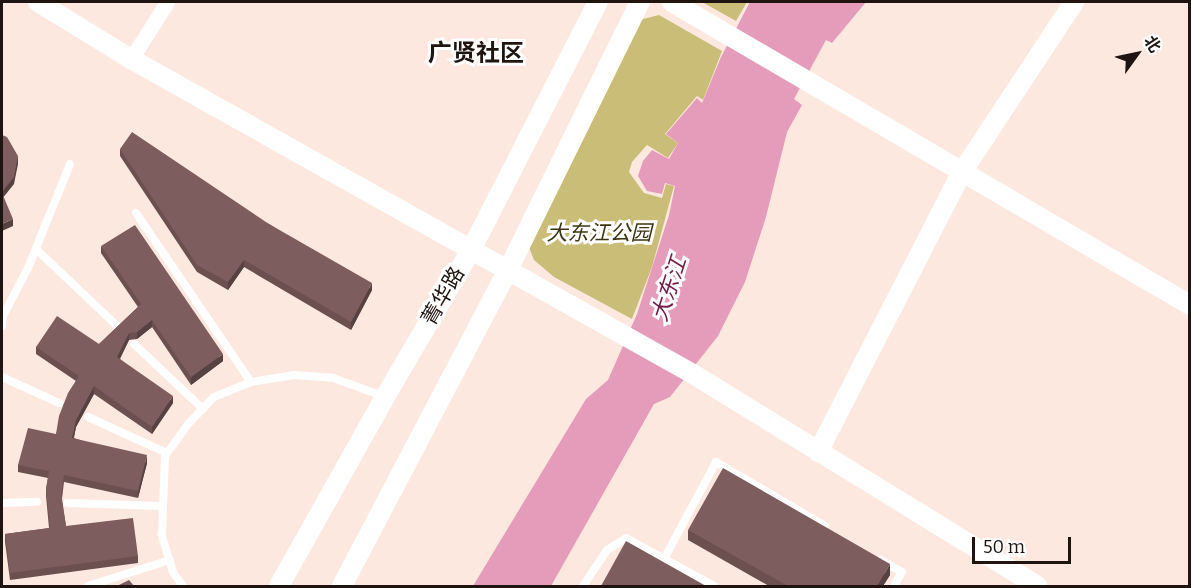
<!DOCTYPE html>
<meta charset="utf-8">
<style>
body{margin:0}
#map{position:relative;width:1191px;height:588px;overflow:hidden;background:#fde8df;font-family:Bitter,"Noto Sans SC",serif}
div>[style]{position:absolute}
.green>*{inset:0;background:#cabd78}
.water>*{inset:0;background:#e59bba}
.service>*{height:8px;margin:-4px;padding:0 4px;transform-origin:4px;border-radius:4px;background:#fff}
.minor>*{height:15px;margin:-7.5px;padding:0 7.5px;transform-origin:7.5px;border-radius:7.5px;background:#fff}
.tertiary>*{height:20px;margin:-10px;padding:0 10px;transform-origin:10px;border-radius:10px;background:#fff}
.wall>*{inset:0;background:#6c5050}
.shaded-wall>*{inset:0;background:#584141}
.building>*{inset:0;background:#7d5d5d}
span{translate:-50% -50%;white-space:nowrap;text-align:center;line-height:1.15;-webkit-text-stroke:6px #fff;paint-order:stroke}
.park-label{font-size:21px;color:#3c3514;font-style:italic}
.street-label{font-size:21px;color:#1f140f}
.water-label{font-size:22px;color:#731d49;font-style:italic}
.quarter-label{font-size:24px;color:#1f140f;font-weight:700}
.frame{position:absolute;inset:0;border:3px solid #1f140f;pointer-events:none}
.north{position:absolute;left:1107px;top:24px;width:60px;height:60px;-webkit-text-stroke:4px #fff;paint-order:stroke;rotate:57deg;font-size:16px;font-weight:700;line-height:24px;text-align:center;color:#1f140f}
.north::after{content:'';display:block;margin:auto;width:21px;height:27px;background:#1f140f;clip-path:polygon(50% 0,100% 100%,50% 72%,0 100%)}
.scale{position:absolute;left:972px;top:537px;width:99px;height:27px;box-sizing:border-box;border:3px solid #1f140f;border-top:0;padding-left:8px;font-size:18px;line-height:21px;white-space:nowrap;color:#1f140f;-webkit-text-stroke:4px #fff;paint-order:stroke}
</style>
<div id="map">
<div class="green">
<div style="clip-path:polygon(702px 2px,747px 2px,736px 21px)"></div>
<div style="clip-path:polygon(659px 15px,722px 51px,703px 100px,697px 96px,665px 134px,678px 143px,668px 158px,647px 145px,632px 162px,629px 172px,644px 193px,662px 198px,666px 184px,674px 186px,652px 267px,632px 319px,554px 277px,534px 260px,527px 242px,631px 29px,643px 19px)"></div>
</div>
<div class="water">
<div style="clip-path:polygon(750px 2px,866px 2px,832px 43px,826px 40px,794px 99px,802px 105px,787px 132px,766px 217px,745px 282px,718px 336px,670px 397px,654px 404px,551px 586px,473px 586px,586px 399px,608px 380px,637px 314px,669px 215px,675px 186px,665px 183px,662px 194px,647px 191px,638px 176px,643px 161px,652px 150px,669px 159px,678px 143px,666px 134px,697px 98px,702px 103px,721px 57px)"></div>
</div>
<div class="service">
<div style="left:136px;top:213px;width:204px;rotate:55.8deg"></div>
<div style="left:36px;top:249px;width:112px;rotate:43.5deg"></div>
<div style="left:2px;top:326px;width:10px;rotate:-84deg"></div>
<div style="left:3px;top:316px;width:54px;rotate:-62.5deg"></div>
<div style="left:28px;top:268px;width:112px;rotate:-68deg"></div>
<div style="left:134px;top:344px;width:95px;rotate:43.3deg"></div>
<div style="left:2px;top:377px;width:63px;rotate:24.5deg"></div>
<div style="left:88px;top:417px;width:87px;rotate:24.5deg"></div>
<div style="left:2px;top:503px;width:35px;rotate:-2deg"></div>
<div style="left:67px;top:503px;width:96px;rotate:1.8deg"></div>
<div style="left:664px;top:559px;width:110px;rotate:-61.8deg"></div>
<div style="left:716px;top:462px;width:126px;rotate:30.4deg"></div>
<div style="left:881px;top:560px;width:24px;rotate:30deg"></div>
<div style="left:902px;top:572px;width:16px;rotate:120deg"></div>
<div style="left:88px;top:586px;width:86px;rotate:-17.6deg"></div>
<div style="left:183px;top:586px;width:17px;rotate:-126deg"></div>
<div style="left:173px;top:572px;width:39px;rotate:-107deg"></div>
<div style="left:162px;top:535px;width:79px;rotate:-87.8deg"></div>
<div style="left:165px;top:456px;width:39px;rotate:-54deg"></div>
<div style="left:188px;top:424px;width:37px;rotate:-46deg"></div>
<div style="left:214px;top:397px;width:40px;rotate:-22deg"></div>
<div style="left:251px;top:382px;width:44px;rotate:-9.2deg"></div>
<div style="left:294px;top:375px;width:39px;rotate:4deg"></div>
<div style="left:333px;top:378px;width:53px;rotate:19.8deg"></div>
<div style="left:583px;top:586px;width:43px;rotate:-56.3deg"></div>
<div style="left:607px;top:550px;width:22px;rotate:-32deg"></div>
<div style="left:626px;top:538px;width:100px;rotate:28.6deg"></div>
</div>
<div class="minor">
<div style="left:131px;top:59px;width:67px;rotate:-57.7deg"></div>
</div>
<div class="tertiary">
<div style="left:38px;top:2px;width:109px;rotate:31.5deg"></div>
<div style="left:131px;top:59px;width:644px;rotate:29.27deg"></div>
<div style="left:693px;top:374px;width:404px;rotate:31.6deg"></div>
<div style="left:672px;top:2px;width:600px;rotate:30.33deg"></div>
<div style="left:818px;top:452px;width:315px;rotate:-62.8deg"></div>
<div style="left:962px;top:172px;width:204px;rotate:-56.6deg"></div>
<div style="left:279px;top:586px;width:217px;rotate:-60.7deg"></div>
<div style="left:385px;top:397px;width:173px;rotate:-59.7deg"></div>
<div style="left:472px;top:248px;width:276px;rotate:-62.9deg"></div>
<div style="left:342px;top:586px;width:355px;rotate:-62.3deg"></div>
<div style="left:507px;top:272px;width:301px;rotate:-63.8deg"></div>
</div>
<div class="wall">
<div style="clip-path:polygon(120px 149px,269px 224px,372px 290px,351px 330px,244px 267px,228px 290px,197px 272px,120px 156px)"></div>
<div style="clip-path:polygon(101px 246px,223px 361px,191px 385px,152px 327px,137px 339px,129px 340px,120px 359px,173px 403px,152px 434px,94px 394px,76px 427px,74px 438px,147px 463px,138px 498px,64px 482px,62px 499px,66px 526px,138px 556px,138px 563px,10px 580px,5px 542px,5px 534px,49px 528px,46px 496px,46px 489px,48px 478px,18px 472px,18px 465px,56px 434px,76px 381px,36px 354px,36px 347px,99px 344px,138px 307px,101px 253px)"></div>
<div style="clip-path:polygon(688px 530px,890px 575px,883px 586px,769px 586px,688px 540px)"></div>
</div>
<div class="shaded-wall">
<div style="clip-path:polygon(18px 156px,18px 164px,14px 184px,2px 199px,2px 192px)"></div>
<div style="clip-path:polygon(13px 219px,13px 226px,2px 231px,2px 224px)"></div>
<div style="clip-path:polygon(244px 260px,244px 267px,228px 290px,228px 282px)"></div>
<div style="clip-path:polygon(372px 283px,372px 290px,351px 330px,351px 322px)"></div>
<div style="clip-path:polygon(152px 320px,152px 327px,137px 339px,137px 332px)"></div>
<div style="clip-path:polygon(129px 333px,129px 340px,117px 364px,117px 357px)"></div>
<div style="clip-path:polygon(223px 354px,223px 361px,191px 385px,191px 377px)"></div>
<div style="clip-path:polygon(94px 386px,94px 394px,76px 427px,72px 445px,72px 438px,76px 420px)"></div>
<div style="clip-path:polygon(173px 396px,173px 403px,152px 434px,152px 427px)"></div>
<div style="clip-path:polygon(147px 455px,147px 463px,138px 498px,138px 491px)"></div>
<div style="clip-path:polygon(890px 564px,890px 575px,883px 586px,877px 586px)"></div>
</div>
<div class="building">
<div style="clip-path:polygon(132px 132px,269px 224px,372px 283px,351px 322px,244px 260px,228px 282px,197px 265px,120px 149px)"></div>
<div style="clip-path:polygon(2px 135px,7px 137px,18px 156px,14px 177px,2px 192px)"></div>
<div style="clip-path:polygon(2px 193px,13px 219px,2px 224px)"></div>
<div style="clip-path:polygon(135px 225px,223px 354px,191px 377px,152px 320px,137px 332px,129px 333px,117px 357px,173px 396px,152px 427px,94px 386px,76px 420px,72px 438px,147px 455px,138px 491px,64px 475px,61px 496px,66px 526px,133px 518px,138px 556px,10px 573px,5px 534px,50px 528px,46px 489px,49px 471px,18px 465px,28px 428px,56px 434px,59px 416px,68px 393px,79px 376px,36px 347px,57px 316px,99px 344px,141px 304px,101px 246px)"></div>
<div style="clip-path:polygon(723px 468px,890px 564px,877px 586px,788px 586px,688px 530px)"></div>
<div style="clip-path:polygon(626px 541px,706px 586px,601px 586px)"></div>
<div style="clip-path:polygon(129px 580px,134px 586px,117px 586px)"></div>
</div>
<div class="park-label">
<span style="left:599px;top:233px">大东江公园</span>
</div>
<div class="street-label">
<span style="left:443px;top:296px;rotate:-60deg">菁华路</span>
</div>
<div class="water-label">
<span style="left:669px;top:289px;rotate:-72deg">大东江</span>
</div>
<div class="quarter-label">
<span style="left:476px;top:54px">广贤社区</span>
</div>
<div class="frame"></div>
<div class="north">北</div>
<div class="scale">50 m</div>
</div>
